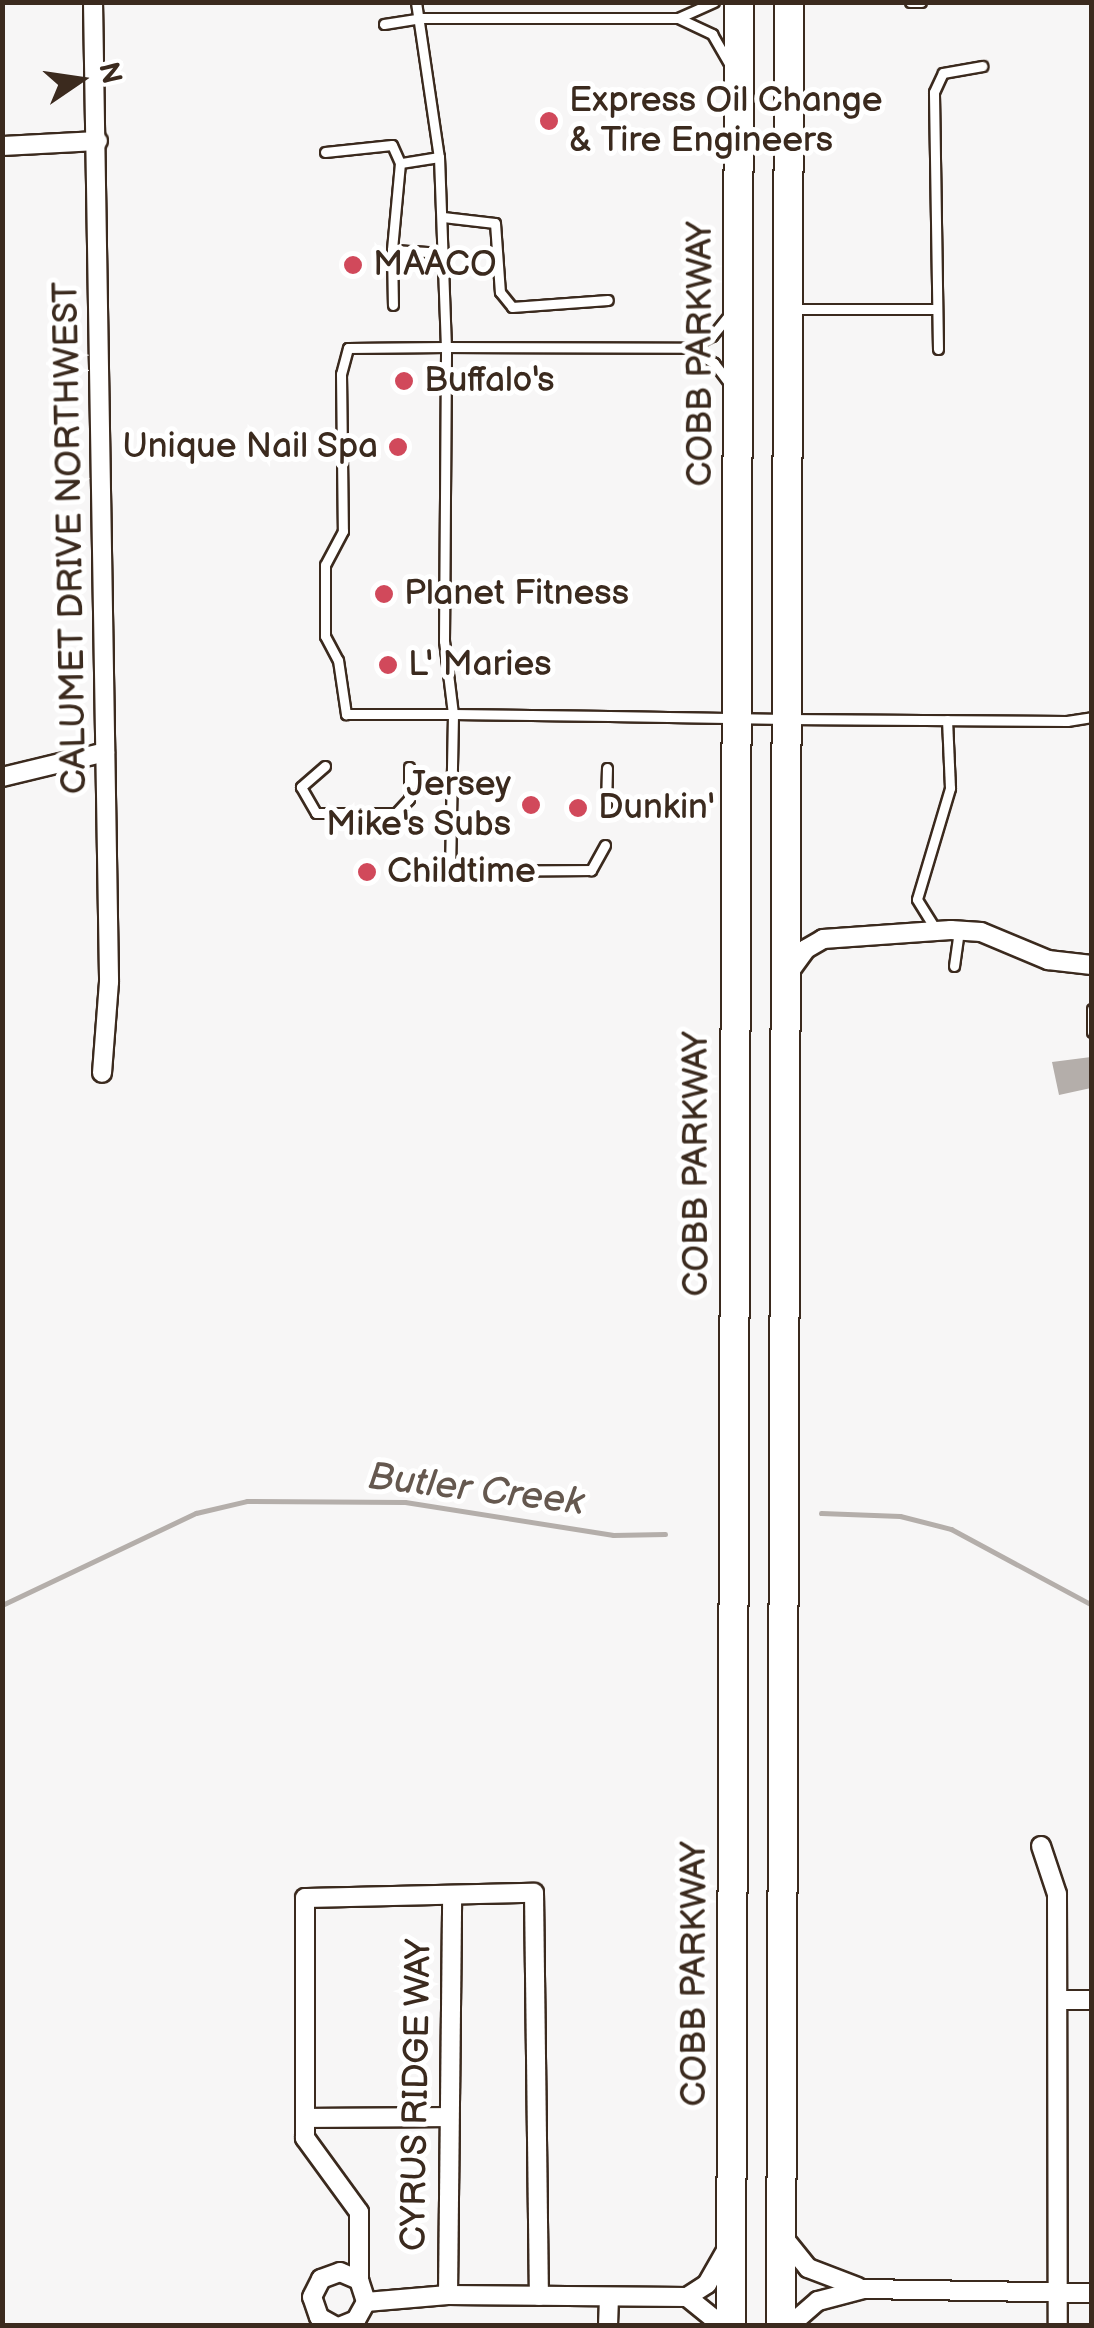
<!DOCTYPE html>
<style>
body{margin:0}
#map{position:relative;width:1094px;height:2328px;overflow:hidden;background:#f7f6f6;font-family:"Balsamiq Sans",sans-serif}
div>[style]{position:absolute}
.water>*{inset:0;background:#b4aeaa}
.stream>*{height:5px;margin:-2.5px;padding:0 2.5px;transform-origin:2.5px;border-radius:2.5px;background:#b4aeaa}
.roads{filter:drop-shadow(2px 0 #3b2a1e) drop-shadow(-2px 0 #3b2a1e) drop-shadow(0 2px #3b2a1e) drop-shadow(0 -2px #3b2a1e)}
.lane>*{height:9px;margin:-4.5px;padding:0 4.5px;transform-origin:4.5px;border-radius:4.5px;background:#fff}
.street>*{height:18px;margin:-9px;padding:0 9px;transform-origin:9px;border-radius:9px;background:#fff}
.primary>*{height:28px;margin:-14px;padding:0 14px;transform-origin:14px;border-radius:14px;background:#fff}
.dots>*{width:28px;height:28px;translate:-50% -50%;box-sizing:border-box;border:5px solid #fff;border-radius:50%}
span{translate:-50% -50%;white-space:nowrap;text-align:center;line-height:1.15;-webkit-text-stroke:10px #fff;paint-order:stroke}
.poi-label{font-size:35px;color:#3b2a1e}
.left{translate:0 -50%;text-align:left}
.right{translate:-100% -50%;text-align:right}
.street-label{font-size:35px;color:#3b2a1e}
.water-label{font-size:38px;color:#65584f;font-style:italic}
.frame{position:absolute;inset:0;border:5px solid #3b2a1e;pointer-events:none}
.north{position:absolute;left:30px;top:30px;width:100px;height:100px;-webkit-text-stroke:8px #fff;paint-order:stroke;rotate:77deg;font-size:28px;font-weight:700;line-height:40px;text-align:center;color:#3b2a1e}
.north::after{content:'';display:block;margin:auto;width:35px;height:45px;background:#3b2a1e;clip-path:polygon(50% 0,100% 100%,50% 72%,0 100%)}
</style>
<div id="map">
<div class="water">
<div style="clip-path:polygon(1091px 1057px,1091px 1088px,1059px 1095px,1052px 1062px)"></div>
</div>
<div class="stream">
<div style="left:821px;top:1513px;width:79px;rotate:2.2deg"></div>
<div style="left:900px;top:1516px;width:53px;rotate:14.3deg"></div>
<div style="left:951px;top:1529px;width:160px;rotate:28.3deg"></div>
<div style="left:2px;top:1605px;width:215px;rotate:-25.4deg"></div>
<div style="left:196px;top:1513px;width:52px;rotate:-13.2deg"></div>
<div style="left:247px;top:1501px;width:158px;rotate:0.4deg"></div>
<div style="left:405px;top:1502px;width:211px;rotate:9deg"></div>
<div style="left:613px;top:1535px;width:52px;rotate:-1.1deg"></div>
</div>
<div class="roads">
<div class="lane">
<div style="left:416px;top:2px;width:157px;rotate:81.6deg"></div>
<div style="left:439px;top:157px;width:190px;rotate:87.9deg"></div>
<div style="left:446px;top:347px;width:242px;rotate:0.2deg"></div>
<div style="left:714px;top:2px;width:39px;rotate:156deg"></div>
<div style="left:678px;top:18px;width:38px;rotate:25deg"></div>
<div style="left:712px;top:34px;width:38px;rotate:60deg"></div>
<div style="left:910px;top:2px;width:11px"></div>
<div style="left:384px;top:24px;width:36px;rotate:-9deg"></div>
<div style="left:420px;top:18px;width:258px"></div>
<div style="left:325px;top:152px;width:67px;rotate:-6deg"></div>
<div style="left:392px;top:145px;width:20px;rotate:66deg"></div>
<div style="left:439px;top:157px;width:39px;rotate:171deg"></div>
<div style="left:400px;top:163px;width:87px;rotate:95.3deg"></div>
<div style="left:392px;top:250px;width:53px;rotate:3.2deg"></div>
<div style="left:443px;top:217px;width:52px;rotate:6.6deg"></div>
<div style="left:495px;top:223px;width:69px;rotate:85.9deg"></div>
<div style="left:500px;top:292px;width:19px;rotate:51deg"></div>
<div style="left:512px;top:307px;width:96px;rotate:-4.2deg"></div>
<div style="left:392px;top:250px;width:55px;rotate:89deg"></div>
<div style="left:790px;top:309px;width:147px"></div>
<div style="left:938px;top:349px;width:257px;rotate:-90.9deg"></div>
<div style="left:934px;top:92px;width:21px;rotate:-65deg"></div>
<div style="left:943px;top:73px;width:40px;rotate:-10deg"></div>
<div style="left:729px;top:383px;width:25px;rotate:-127deg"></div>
<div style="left:714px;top:363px;width:30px;rotate:-150deg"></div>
<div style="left:688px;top:348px;width:27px;rotate:-27deg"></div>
<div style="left:712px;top:336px;width:32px;rotate:-51deg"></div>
<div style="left:325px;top:766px;width:32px;rotate:139deg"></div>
<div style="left:301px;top:787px;width:30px;rotate:60deg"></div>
<div style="left:316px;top:813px;width:80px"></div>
<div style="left:396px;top:813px;width:19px;rotate:-47deg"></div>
<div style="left:409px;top:799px;width:32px;rotate:-90deg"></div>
<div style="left:606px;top:808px;width:40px;rotate:-88.6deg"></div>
<div style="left:605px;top:845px;width:29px;rotate:119deg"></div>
<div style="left:591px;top:870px;width:141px;rotate:179.6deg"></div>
<div style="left:450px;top:871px;width:157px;rotate:-88.9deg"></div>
<div style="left:453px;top:714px;width:74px;rotate:-97deg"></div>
<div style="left:444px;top:641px;width:294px;rotate:-89.6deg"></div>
<div style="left:446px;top:347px;width:98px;rotate:179.4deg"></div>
<div style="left:348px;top:348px;width:27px;rotate:105deg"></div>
<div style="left:341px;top:374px;width:157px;rotate:89.3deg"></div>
<div style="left:343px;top:531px;width:38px;rotate:118deg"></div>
<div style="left:325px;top:565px;width:71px;rotate:90deg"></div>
<div style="left:325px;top:636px;width:27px;rotate:62deg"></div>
<div style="left:338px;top:660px;width:55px;rotate:81.6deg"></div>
<div style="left:346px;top:714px;width:107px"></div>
<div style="left:453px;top:714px;width:156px;rotate:0.7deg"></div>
<div style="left:609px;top:716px;width:177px;rotate:1deg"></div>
<div style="left:786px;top:719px;width:281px;rotate:0.4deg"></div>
<div style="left:1067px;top:721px;width:25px;rotate:-9deg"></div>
<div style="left:936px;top:930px;width:36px;rotate:-122deg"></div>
<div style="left:917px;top:899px;width:116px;rotate:-73.4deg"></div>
<div style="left:950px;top:788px;width:68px;rotate:-92.5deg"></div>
<div style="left:954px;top:966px;width:36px;rotate:-82deg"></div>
<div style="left:1092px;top:1009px;width:23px;rotate:90deg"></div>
</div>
<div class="street">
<div style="left:93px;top:2px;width:980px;rotate:89.06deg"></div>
<div style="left:109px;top:982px;width:91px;rotate:94.4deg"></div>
<div style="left:2px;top:146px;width:96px;rotate:-3deg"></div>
<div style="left:2px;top:777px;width:106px;rotate:-13.6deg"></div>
<div style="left:787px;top:975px;width:32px;rotate:-54deg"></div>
<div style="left:806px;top:949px;width:20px;rotate:-30deg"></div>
<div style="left:823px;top:939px;width:128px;rotate:-4deg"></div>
<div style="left:951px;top:930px;width:30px;rotate:4deg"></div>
<div style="left:981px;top:932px;width:73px;rotate:22.7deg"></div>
<div style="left:1048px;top:960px;width:44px;rotate:6.5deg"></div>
<div style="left:1041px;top:1846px;width:51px;rotate:71.6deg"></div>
<div style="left:1057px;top:1894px;width:432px;rotate:89.9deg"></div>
<div style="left:1059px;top:2000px;width:33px"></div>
<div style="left:308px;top:2118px;width:141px;rotate:-0.4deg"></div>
<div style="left:783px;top:2237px;width:40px;rotate:51deg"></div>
<div style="left:808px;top:2268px;width:53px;rotate:20.8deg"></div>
<div style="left:359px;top:2280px;width:68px;rotate:-90deg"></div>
<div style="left:359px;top:2212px;width:92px;rotate:-126.1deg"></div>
<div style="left:305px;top:2138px;width:240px;rotate:-90deg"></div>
<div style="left:305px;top:1898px;width:229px;rotate:-1.3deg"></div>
<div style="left:534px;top:1893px;width:403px;rotate:89.3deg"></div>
<div style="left:448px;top:2295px;width:399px;rotate:-89.4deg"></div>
<div style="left:687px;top:2297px;width:24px;rotate:-33deg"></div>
<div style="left:707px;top:2284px;width:40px;rotate:-60.3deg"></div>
<div style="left:366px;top:2302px;width:82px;rotate:-4.9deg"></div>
<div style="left:448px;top:2295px;width:239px;rotate:0.5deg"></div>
<div style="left:687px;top:2297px;width:46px;rotate:38.9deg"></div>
<div style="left:335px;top:2326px;width:18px;rotate:-151deg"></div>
<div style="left:319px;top:2317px;width:21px;rotate:-109deg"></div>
<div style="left:312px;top:2297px;width:20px;rotate:-63deg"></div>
<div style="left:321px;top:2279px;width:20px;rotate:-20deg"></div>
<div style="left:340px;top:2272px;width:21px;rotate:23deg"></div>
<div style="left:359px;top:2280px;width:23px;rotate:72deg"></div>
<div style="left:366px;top:2302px;width:21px;rotate:119deg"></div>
<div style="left:356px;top:2320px;width:16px;rotate:158deg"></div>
<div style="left:608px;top:2326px;width:28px;rotate:-88deg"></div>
<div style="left:789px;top:2326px;width:38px;rotate:-41deg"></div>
<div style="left:818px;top:2301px;width:48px;rotate:-14.6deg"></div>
<div style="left:864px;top:2289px;width:228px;rotate:1deg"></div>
</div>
<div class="primary">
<div style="left:731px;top:2326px;width:2324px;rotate:-89.8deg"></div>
<div style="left:781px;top:2326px;width:2324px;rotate:-89.8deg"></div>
</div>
</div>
<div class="dots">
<div style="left:549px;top:121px;background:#d1495b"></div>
<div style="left:353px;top:265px;background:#d1495b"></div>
<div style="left:404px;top:381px;background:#d1495b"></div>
<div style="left:398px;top:447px;background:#d1495b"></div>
<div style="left:384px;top:594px;background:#d1495b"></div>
<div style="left:388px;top:665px;background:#d1495b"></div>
<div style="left:531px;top:805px;background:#d1495b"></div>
<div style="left:578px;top:808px;background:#d1495b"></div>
<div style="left:367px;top:872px;background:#d1495b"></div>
</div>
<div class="poi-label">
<span class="left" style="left:569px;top:121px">Express Oil Change<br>&amp; Tire Engineers</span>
<span class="left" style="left:373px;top:265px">MAACO</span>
<span class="left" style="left:424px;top:381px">Buffalo's</span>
<span class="right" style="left:378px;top:447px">Unique Nail Spa</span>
<span class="left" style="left:404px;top:594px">Planet Fitness</span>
<span class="left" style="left:408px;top:665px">L' Maries</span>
<span class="right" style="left:511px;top:805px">Jersey<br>Mike's Subs</span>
<span class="left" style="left:598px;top:808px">Dunkin'</span>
<span class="left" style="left:387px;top:872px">Childtime</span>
</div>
<div class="street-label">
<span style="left:701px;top:354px;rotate:-90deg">COBB PARKWAY</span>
<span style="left:71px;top:538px;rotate:-91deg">CALUMET DRIVE NORTHWEST</span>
<span style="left:697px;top:1164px;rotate:-90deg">COBB PARKWAY</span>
<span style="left:695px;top:1974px;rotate:-90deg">COBB PARKWAY</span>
<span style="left:417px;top:2095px;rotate:-89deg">CYRUS RIDGE WAY</span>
</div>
<div class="water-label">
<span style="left:476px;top:1490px;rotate:7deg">Butler Creek</span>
</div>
<div class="frame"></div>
<div class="north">N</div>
</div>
